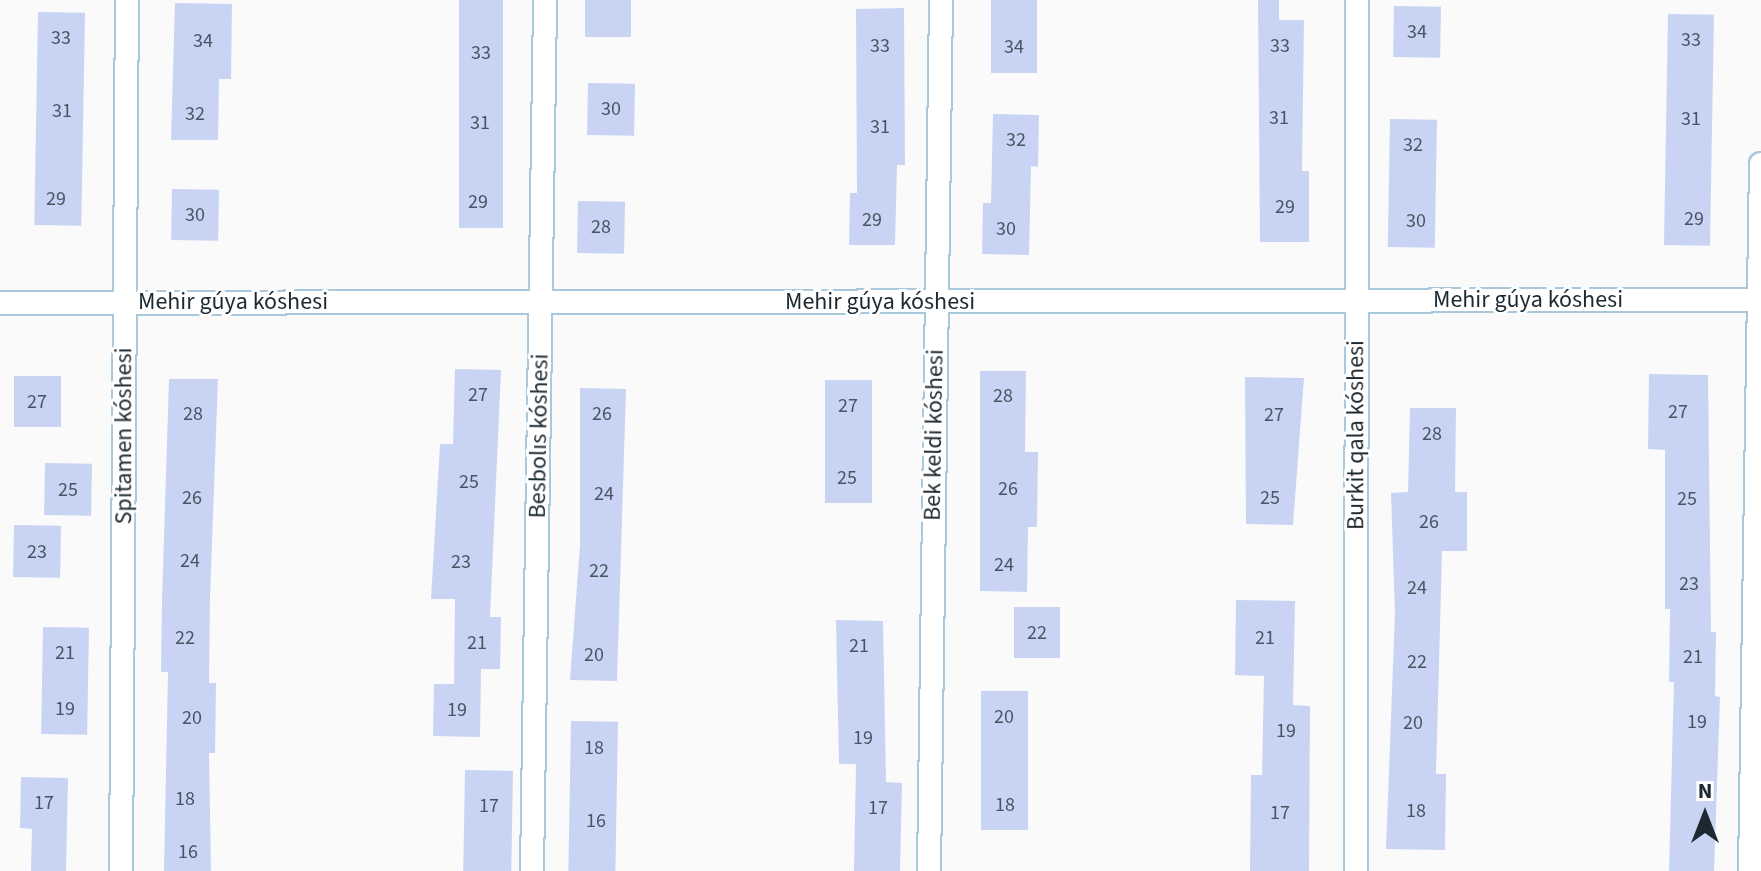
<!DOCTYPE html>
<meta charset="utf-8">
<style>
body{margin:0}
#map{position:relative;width:1761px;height:871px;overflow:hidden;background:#fafafa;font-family:"Source Sans 3",sans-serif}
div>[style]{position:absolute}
.building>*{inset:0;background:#c9d4f5;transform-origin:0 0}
.roads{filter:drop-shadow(2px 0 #a8c8dd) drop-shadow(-2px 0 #a8c8dd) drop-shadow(0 2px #a8c8dd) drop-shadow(0 -2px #a8c8dd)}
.street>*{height:22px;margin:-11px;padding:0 11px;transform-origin:11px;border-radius:11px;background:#fff}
span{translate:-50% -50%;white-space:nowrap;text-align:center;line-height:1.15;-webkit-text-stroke:6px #fff;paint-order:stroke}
.number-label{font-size:20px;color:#485462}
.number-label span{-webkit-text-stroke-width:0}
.street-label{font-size:24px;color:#1d2931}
.north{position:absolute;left:1665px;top:775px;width:80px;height:80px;-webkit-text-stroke:6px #fff;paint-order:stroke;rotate:0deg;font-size:22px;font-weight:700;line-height:32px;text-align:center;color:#1d2931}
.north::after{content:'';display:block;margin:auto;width:28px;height:36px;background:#1d2931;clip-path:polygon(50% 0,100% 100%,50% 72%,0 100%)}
</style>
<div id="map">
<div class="building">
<div style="left:459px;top:0;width:44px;height:228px"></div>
<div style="left:585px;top:0;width:46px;height:37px"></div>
<div style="left:991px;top:0;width:46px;height:73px"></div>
<div style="clip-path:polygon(1258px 0,1279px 0,1279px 20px,1304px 20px,1302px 171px,1309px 171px,1309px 242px,1260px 242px)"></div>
<div style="clip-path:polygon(175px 3px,232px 4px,231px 79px,219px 79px,218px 140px,171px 140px)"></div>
<div style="left:1394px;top:6px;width:47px;height:51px;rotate:1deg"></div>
<div style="clip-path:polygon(904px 8px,905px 165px,897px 165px,895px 245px,849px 245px,850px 193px,857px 193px,856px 9px)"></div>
<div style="left:38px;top:12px;width:47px;height:213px;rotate:1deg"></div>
<div style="left:1668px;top:14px;width:46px;height:231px;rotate:1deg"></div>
<div style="left:588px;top:83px;width:47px;height:52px;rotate:1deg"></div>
<div style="clip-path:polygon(993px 114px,1039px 115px,1038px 167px,1031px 166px,1029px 255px,982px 254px,983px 203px,991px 203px)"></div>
<div style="left:1390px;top:119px;width:47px;height:128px;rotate:1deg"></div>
<div style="left:172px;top:189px;width:47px;height:51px;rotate:1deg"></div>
<div style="left:578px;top:201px;width:47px;height:52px;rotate:1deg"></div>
<div style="clip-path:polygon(455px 369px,501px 370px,490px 617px,501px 617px,500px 669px,481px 669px,480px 737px,433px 736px,434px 684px,454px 684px,455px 599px,431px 599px,440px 444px,453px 444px)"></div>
<div style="clip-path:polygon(980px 371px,1026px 371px,1025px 452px,1038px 452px,1037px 527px,1028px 527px,1027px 592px,980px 591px)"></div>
<div style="clip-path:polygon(1649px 374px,1708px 375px,1711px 632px,1716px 632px,1715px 696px,1720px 697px,1714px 871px,1669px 871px,1674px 682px,1669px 682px,1670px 609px,1665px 609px,1665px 450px,1648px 449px)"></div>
<div style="left:14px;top:376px;width:47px;height:51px"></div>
<div style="clip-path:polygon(1245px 377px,1304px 378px,1293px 525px,1246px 524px)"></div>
<div style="clip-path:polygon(169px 379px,218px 379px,210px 597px,209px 683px,216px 683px,215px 753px,209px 753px,211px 871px,164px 871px,168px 672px,161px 672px,162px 602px)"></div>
<div style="left:825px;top:380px;width:47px;height:123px"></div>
<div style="clip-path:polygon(580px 388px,626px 389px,617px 681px,570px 680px,580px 545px)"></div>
<div style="clip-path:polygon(1410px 408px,1456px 408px,1455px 492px,1467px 492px,1467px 551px,1442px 551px,1436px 774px,1446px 774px,1445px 850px,1386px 849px,1395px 613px,1391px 493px,1408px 492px)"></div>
<div style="left:45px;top:463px;width:47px;height:52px;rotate:1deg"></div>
<div style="left:14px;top:525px;width:47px;height:52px;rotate:1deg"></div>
<div style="clip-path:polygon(1236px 600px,1295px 601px,1293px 705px,1310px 706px,1309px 871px,1250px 871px,1251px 775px,1262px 775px,1264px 676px,1235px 675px)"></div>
<div style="left:1014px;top:607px;width:46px;height:51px"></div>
<div style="clip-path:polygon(836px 620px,883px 621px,886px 782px,902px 783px,900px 871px,854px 871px,856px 764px,839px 764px)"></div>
<div style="left:43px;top:627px;width:46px;height:107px;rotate:1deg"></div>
<div style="left:981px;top:691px;width:47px;height:139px"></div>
<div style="left:571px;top:721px;width:47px;height:150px;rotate:1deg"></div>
<div style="left:465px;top:770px;width:48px;height:101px;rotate:1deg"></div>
<div style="clip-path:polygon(21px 777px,68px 778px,66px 871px,31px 871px,32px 829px,20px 828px)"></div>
</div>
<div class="roads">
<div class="street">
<div style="left:0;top:303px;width:1761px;rotate:-0.1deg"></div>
<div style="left:121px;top:871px;width:871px;rotate:-89.61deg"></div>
<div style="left:532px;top:871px;width:871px;rotate:-89.14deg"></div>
<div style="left:929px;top:871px;width:871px;rotate:-89.21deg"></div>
<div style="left:1356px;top:871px;width:871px;rotate:-89.93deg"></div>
<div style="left:1750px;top:871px;width:707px;rotate:-89.11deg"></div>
</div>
</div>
<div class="number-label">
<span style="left:1417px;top:32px">34</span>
<span style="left:61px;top:38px">33</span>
<span style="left:1691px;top:40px">33</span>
<span style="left:203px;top:41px">34</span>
<span style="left:880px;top:46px">33</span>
<span style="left:1280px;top:46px">33</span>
<span style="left:1014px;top:47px">34</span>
<span style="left:481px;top:53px">33</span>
<span style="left:611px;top:109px">30</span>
<span style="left:62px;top:111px">31</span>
<span style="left:195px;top:114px">32</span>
<span style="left:1279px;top:118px">31</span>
<span style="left:1691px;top:119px">31</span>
<span style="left:480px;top:123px">31</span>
<span style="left:880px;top:127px">31</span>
<span style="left:1016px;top:140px">32</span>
<span style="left:1413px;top:145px">32</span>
<span style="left:56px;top:199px">29</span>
<span style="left:478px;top:202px">29</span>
<span style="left:1285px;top:207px">29</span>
<span style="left:195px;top:215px">30</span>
<span style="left:1694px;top:219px">29</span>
<span style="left:872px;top:220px">29</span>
<span style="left:1416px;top:221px">30</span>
<span style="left:601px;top:227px">28</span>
<span style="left:1006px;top:229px">30</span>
<span style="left:478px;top:395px">27</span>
<span style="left:1003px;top:396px">28</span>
<span style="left:37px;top:402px">27</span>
<span style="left:848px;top:406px">27</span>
<span style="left:1678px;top:412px">27</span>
<span style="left:193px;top:414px">28</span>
<span style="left:602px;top:414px">26</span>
<span style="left:1274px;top:415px">27</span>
<span style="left:1432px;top:434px">28</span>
<span style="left:847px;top:478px">25</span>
<span style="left:469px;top:482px">25</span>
<span style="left:1008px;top:489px">26</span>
<span style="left:68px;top:490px">25</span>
<span style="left:604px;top:494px">24</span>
<span style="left:192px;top:498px">26</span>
<span style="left:1270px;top:498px">25</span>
<span style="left:1687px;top:499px">25</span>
<span style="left:1429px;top:522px">26</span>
<span style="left:37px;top:552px">23</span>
<span style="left:190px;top:561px">24</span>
<span style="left:461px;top:562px">23</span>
<span style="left:1004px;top:565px">24</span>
<span style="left:599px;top:571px">22</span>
<span style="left:1689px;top:584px">23</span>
<span style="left:1417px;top:588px">24</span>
<span style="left:1037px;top:633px">22</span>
<span style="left:185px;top:638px">22</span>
<span style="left:1265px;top:638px">21</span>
<span style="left:477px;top:643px">21</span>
<span style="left:859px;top:646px">21</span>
<span style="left:65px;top:653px">21</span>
<span style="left:594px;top:655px">20</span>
<span style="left:1693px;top:657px">21</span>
<span style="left:1417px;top:662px">22</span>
<span style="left:65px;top:709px">19</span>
<span style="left:457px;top:710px">19</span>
<span style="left:1004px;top:717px">20</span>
<span style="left:192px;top:718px">20</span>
<span style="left:1697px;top:722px">19</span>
<span style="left:1413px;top:723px">20</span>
<span style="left:1286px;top:731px">19</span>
<span style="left:863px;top:738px">19</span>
<span style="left:594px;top:748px">18</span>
<span style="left:185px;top:799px">18</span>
<span style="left:44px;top:803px">17</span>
<span style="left:1005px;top:805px">18</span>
<span style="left:489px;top:806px">17</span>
<span style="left:878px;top:808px">17</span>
<span style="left:1416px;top:811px">18</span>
<span style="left:1280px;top:813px">17</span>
<span style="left:596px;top:821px">16</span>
<span style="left:188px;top:852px">16</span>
</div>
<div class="street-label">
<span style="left:1528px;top:300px">Mehir gúyа kóshesi</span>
<span style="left:233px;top:302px">Mehir gúyа kóshesi</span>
<span style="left:880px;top:302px">Mehir gúyа kóshesi</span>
<span style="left:934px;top:435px;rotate:-89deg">Bek keldi kóshesi</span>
<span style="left:1356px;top:435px;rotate:-90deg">Burkit qala kóshesi</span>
<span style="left:124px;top:436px;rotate:-90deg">Spitamen kóshesi</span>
<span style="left:539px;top:436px;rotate:-89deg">Besbolıs kóshesi</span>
</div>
<div class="north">N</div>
</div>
